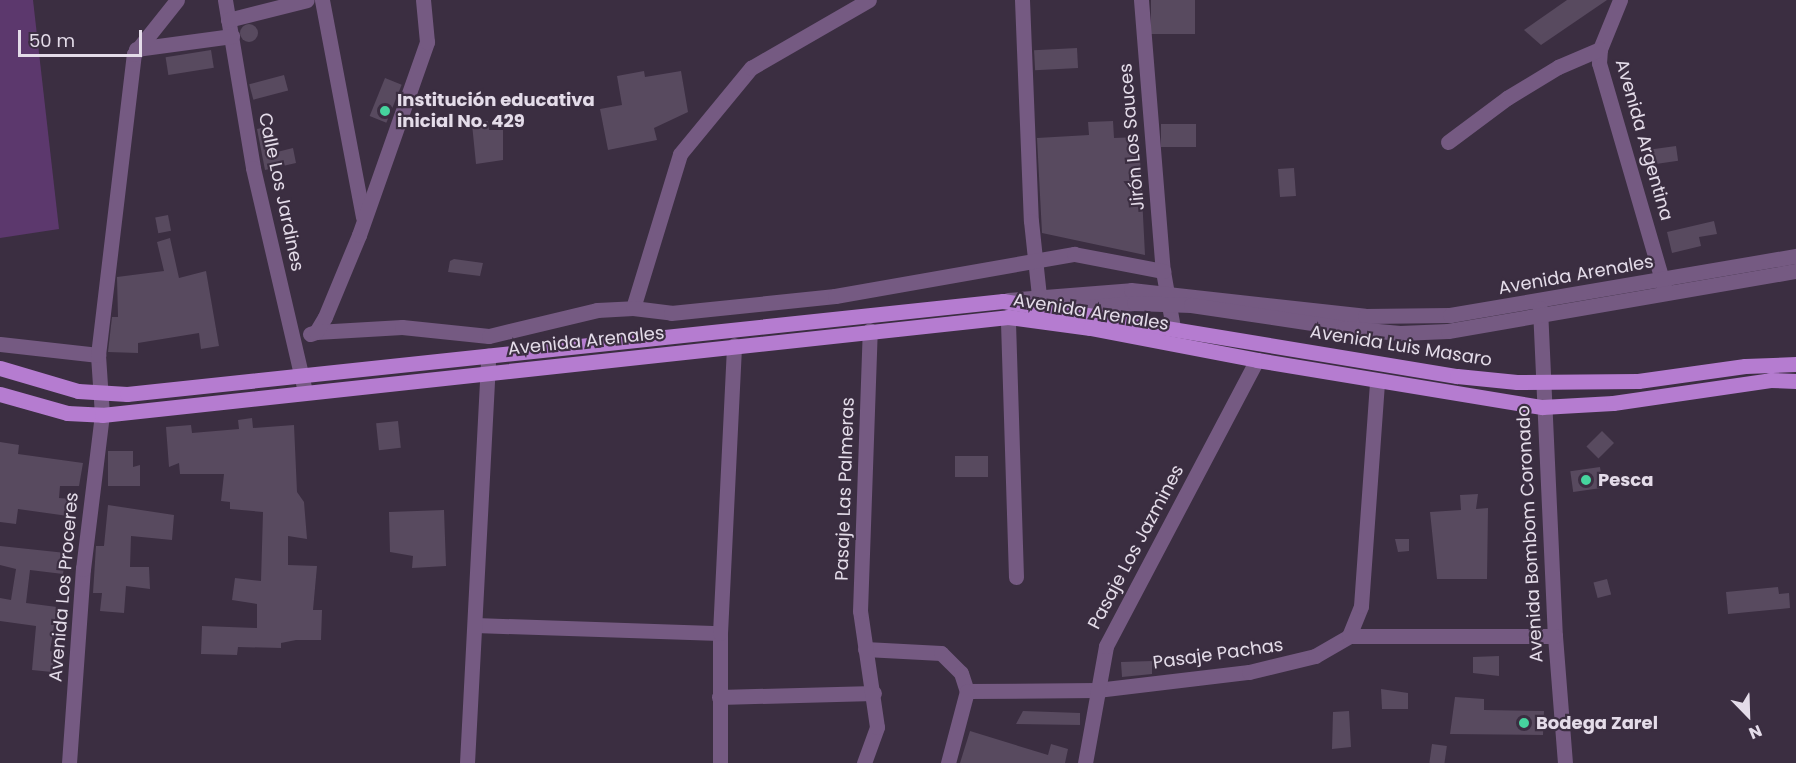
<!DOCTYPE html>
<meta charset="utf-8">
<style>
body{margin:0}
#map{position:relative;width:1796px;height:763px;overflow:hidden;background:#3b2e41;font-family:Poppins,sans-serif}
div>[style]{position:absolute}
.green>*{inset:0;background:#5c386d}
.building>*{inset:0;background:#584a5f;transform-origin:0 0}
.round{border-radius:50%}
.minor>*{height:15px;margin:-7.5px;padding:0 7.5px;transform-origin:7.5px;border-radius:7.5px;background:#755a82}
.major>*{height:15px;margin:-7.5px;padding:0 7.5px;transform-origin:7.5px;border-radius:7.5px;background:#b57cd0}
.dots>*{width:16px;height:16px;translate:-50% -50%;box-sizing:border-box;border:3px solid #3b2e41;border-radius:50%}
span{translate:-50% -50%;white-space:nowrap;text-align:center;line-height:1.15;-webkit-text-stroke:4.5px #3b2e41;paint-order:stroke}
.poi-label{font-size:18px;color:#e4dce9;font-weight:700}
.left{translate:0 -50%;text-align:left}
.street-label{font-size:18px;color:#e4dce9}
.north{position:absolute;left:1718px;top:685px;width:60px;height:60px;-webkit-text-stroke:4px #3b2e41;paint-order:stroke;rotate:157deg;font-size:16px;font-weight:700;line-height:24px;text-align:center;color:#e4dce9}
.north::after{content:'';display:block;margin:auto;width:21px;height:27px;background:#e4dce9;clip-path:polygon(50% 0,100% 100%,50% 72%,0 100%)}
.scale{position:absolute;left:18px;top:30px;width:124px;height:27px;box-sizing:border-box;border:3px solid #e4dce9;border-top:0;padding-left:8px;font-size:18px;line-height:21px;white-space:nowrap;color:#e4dce9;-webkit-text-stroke:4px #3b2e41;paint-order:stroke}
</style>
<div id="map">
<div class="green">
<div style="clip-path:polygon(0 0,33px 0,59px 229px,0 238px)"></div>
</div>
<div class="building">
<div style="left:1151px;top:0;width:44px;height:34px"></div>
<div style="clip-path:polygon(1567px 0,1607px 0,1541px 45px,1524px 30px)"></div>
<div class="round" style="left:240px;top:24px;width:18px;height:18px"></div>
<div style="left:1077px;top:48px;width:20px;height:43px;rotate:87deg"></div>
<div style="left:211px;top:50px;width:18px;height:46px;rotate:81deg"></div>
<div style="clip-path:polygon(644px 71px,645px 77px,681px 71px,688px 112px,654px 128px,657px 140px,608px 150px,600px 109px,622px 105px,617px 76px)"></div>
<div style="left:284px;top:75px;width:16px;height:36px;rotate:75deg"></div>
<div style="left:385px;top:78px;width:18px;height:41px;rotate:22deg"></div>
<div style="clip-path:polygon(488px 121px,489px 130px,503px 130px,503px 160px,476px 164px,472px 124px)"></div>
<div style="clip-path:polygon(1113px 121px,1114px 138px,1139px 137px,1145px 255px,1042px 233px,1037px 138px,1089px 135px,1088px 122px)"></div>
<div style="left:1196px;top:124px;width:23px;height:35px;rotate:90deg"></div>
<div style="clip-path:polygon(271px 126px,277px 152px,293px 148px,296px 163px,265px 170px,257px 129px)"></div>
<div style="left:1676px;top:146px;width:15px;height:31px;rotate:82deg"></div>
<div style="left:1294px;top:168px;width:28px;height:16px;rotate:86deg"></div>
<div style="left:168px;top:215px;width:16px;height:13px;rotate:79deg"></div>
<div style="clip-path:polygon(1714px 221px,1717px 234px,1699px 237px,1701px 246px,1672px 253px,1667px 232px)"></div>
<div style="clip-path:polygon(170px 238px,179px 278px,206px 271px,219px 346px,201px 349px,199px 333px,138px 343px,138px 353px,108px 352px,112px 317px,118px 317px,117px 277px,164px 271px,157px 242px)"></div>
<div style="clip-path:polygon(454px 259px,483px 263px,480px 276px,448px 272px,450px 261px)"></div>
<div style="clip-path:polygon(252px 418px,253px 428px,294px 425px,297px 492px,304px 502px,307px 539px,288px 536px,288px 565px,317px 566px,313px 610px,322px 610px,321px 640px,296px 640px,281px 643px,281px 648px,238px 647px,237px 655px,201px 654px,202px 626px,257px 628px,257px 604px,232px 600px,235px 578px,261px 581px,263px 512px,230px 509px,230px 502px,221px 501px,224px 474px,180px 474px,179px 463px,169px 467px,166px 427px,191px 425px,192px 433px,239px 429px,238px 420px)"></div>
<div style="left:398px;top:421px;width:27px;height:22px;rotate:84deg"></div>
<div style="left:1602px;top:431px;width:17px;height:22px;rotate:45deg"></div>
<div style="clip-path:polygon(0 442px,19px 445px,18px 454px,83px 463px,79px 486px,60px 486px,59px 498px,70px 499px,68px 516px,18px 509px,16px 524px,0 522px)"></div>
<div style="clip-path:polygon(108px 451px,133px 451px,133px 467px,140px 465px,140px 486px,108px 486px)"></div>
<div style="left:988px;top:456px;width:21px;height:33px;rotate:90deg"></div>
<div style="left:1600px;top:467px;width:21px;height:30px;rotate:82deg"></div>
<div style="clip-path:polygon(1478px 494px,1476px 509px,1488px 508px,1487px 579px,1437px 579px,1430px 512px,1461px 510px,1460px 495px)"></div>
<div style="clip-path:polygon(108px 505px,174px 515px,172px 540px,131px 536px,130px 567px,149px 567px,150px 589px,126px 586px,124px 613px,100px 611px,102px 593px,93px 593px,96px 546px,104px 546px)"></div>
<div style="clip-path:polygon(444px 510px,446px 566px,412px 568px,413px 556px,390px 552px,389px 512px)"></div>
<div style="clip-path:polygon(1395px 539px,1409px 539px,1409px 551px,1398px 552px)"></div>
<div style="clip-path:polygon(0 546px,66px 553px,63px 574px,30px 570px,26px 603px,57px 607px,50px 651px,54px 652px,52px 672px,32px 670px,36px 626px,0 621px,0 598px,11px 600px,16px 569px,0 565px)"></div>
<div style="left:1607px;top:579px;width:16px;height:14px;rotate:75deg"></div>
<div style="clip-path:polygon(1778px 587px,1779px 594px,1789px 593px,1790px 608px,1728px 614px,1726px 592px)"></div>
<div style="clip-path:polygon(1499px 656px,1499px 676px,1473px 673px,1473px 657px)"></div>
<div style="clip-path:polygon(1152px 661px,1152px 674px,1122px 677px,1121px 662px)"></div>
<div style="clip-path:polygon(1381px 689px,1408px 693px,1408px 709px,1382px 709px)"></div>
<div style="clip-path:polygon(1455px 697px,1484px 699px,1484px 710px,1544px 711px,1543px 735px,1450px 734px)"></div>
<div style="clip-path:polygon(1023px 711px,1080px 713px,1080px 725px,1016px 724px)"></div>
<div style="clip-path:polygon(1349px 711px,1351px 747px,1332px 749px,1333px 712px)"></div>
<div style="clip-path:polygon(970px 731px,1048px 755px,1051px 744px,1068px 749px,1065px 763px,960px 763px)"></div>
<div style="left:1432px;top:744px;width:15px;height:19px;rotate:8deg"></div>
</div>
<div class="minor">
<div style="left:225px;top:0;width:170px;rotate:80.5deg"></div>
<div style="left:253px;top:168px;width:229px;rotate:76.9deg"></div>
<div style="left:322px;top:0;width:221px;rotate:79.3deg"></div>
<div style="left:1022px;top:0;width:221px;rotate:87.7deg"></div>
<div style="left:1031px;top:221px;width:84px;rotate:83.9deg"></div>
<div style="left:1141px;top:0;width:272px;rotate:85.4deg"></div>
<div style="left:1163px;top:271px;width:58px;rotate:80deg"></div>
<div style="left:1620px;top:0;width:53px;rotate:112.2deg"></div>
<div style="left:1600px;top:49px;width:14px;rotate:94deg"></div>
<div style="left:1599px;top:63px;width:236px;rotate:73.8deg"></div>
<div style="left:228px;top:20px;width:81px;rotate:-14.2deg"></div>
<div style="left:136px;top:49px;width:97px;rotate:-7.7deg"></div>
<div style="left:1448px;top:142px;width:74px;rotate:-36.7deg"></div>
<div style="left:1507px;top:98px;width:60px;rotate:-31.3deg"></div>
<div style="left:1558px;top:67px;width:46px;rotate:-23.2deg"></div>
<div style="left:1008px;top:300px;width:123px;rotate:-4.6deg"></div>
<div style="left:1131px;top:290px;width:235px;rotate:6.3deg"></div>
<div style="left:1365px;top:316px;width:85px;rotate:-0.7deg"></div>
<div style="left:1450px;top:315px;width:351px;rotate:-9.7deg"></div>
<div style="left:633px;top:308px;width:161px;rotate:-73deg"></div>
<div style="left:680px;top:154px;width:112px;rotate:-50.5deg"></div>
<div style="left:751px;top:68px;width:136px;rotate:-30deg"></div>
<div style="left:1540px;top:308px;width:328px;rotate:87.4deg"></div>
<div style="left:1555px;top:636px;width:127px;rotate:85.5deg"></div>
<div style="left:1069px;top:309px;width:65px;rotate:-5.3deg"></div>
<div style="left:1134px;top:303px;width:57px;rotate:2deg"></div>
<div style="left:1191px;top:305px;width:156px;rotate:8.5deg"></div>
<div style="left:1345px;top:328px;width:55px;rotate:5.2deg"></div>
<div style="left:1400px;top:333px;width:48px;rotate:-2.4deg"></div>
<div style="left:1448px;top:331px;width:353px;rotate:-9.8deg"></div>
<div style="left:316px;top:332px;width:86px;rotate:-3.3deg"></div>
<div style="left:402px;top:327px;width:87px;rotate:5.9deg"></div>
<div style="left:489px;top:336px;width:111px;rotate:-13.5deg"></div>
<div style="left:597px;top:310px;width:36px;rotate:-3deg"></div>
<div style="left:633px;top:308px;width:38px;rotate:7deg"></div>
<div style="left:671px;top:313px;width:165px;rotate:-5.9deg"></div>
<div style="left:835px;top:296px;width:243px;rotate:-10deg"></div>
<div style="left:1074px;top:254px;width:91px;rotate:10.8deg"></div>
<div style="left:310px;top:334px;width:6px;rotate:-18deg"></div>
<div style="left:316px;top:332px;width:17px;rotate:-59deg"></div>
<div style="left:325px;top:317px;width:89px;rotate:-67.5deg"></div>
<div style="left:359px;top:235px;width:205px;rotate:-70.6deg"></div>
<div style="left:427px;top:42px;width:42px;rotate:-95.4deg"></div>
<div style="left:0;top:344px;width:99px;rotate:6.4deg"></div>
<div style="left:1016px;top:577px;width:260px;rotate:-91.8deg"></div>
<div style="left:1008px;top:317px;width:10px;rotate:-6deg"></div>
<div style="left:475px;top:625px;width:245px;rotate:1.9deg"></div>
<div style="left:1349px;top:636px;width:32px;rotate:-68deg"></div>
<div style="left:1361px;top:606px;width:226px;rotate:-85.9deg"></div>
<div style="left:865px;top:649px;width:76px;rotate:3deg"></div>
<div style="left:941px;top:653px;width:28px;rotate:45deg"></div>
<div style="left:961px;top:673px;width:19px;rotate:72deg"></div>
<div style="left:967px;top:691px;width:130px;rotate:-0.4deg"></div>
<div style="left:1097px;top:690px;width:153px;rotate:-6.8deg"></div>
<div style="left:1249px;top:672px;width:68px;rotate:-13.6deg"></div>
<div style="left:1315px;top:656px;width:39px;rotate:-30deg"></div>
<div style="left:1349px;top:636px;width:206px"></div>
<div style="left:719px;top:697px;width:155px;rotate:-1.5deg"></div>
<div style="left:69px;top:763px;width:195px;rotate:-85.9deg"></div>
<div style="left:83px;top:569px;width:155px;rotate:-83deg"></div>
<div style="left:102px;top:415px;width:60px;rotate:-93.8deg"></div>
<div style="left:98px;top:355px;width:303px;rotate:-83.2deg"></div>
<div style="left:134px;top:54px;width:69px;rotate:-51.5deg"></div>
<div style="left:467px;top:763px;width:408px;rotate:-87deg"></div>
<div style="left:720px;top:763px;width:130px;rotate:-90deg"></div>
<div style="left:720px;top:633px;width:288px;rotate:-87.2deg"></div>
<div style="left:864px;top:763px;width:38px;rotate:-70deg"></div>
<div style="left:877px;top:727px;width:117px;rotate:-98.3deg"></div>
<div style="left:860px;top:611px;width:281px;rotate:-88deg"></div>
<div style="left:948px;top:763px;width:74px;rotate:-75.2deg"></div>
<div style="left:1085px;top:763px;width:119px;rotate:-79.8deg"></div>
<div style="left:1106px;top:646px;width:323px;rotate:-62.2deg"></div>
</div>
<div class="major">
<div style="left:0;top:368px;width:81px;rotate:16.4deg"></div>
<div style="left:78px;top:391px;width:49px;rotate:3.5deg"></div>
<div style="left:127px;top:394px;width:881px;rotate:-6.06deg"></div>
<div style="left:1003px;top:301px;width:460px;rotate:9.4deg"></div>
<div style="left:1457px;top:376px;width:60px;rotate:5.7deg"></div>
<div style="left:1517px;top:382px;width:121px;rotate:-0.5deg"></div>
<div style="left:1638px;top:381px;width:108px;rotate:-8deg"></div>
<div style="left:1745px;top:366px;width:51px;rotate:-2.2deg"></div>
<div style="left:0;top:394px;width:70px;rotate:15.8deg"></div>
<div style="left:67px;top:413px;width:35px;rotate:3deg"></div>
<div style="left:102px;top:415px;width:911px;rotate:-6.17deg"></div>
<div style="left:1008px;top:317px;width:83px;rotate:7.6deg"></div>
<div style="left:1090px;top:328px;width:170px;rotate:10.8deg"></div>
<div style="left:1257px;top:360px;width:289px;rotate:9.4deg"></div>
<div style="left:1542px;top:407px;width:71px;rotate:-3.2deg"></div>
<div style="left:1613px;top:403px;width:159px;rotate:-8.3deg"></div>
<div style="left:1770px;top:380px;width:26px;rotate:2deg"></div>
</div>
<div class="dots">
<div style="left:385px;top:111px;background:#46d49e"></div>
<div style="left:1586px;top:480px;background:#46d49e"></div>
<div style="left:1524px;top:723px;background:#46d49e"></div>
</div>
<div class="poi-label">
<span class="left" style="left:397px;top:111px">Institución educativa<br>inicial No. 429</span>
<span class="left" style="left:1598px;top:480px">Pesca</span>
<span class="left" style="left:1536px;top:723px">Bodega Zarel</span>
</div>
<div class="street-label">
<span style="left:1132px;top:137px;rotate:-95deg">Jirón Los Sauces</span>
<span style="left:1644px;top:140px;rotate:74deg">Avenida Argentina</span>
<span style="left:281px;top:192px;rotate:78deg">Calle Los Jardines</span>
<span style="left:1576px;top:275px;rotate:-10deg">Avenida Arenales</span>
<span style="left:1091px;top:312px;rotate:9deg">Avenida Arenales</span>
<span style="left:586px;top:341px;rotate:-6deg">Avenida Arenales</span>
<span style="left:1401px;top:346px;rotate:9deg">Avenida Luis Masaro</span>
<span style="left:845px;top:489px;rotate:-88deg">Pasaje Las Palmeras</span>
<span style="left:1530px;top:534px;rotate:-93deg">Avenida Bombom Coronado</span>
<span style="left:1136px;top:547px;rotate:-62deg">Pasaje Los Jazmines</span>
<span style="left:64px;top:587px;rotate:-85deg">Avenida Los Proceres</span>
<span style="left:1218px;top:654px;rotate:-8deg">Pasaje Pachas</span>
</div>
<div class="north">N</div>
<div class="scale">50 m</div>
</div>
